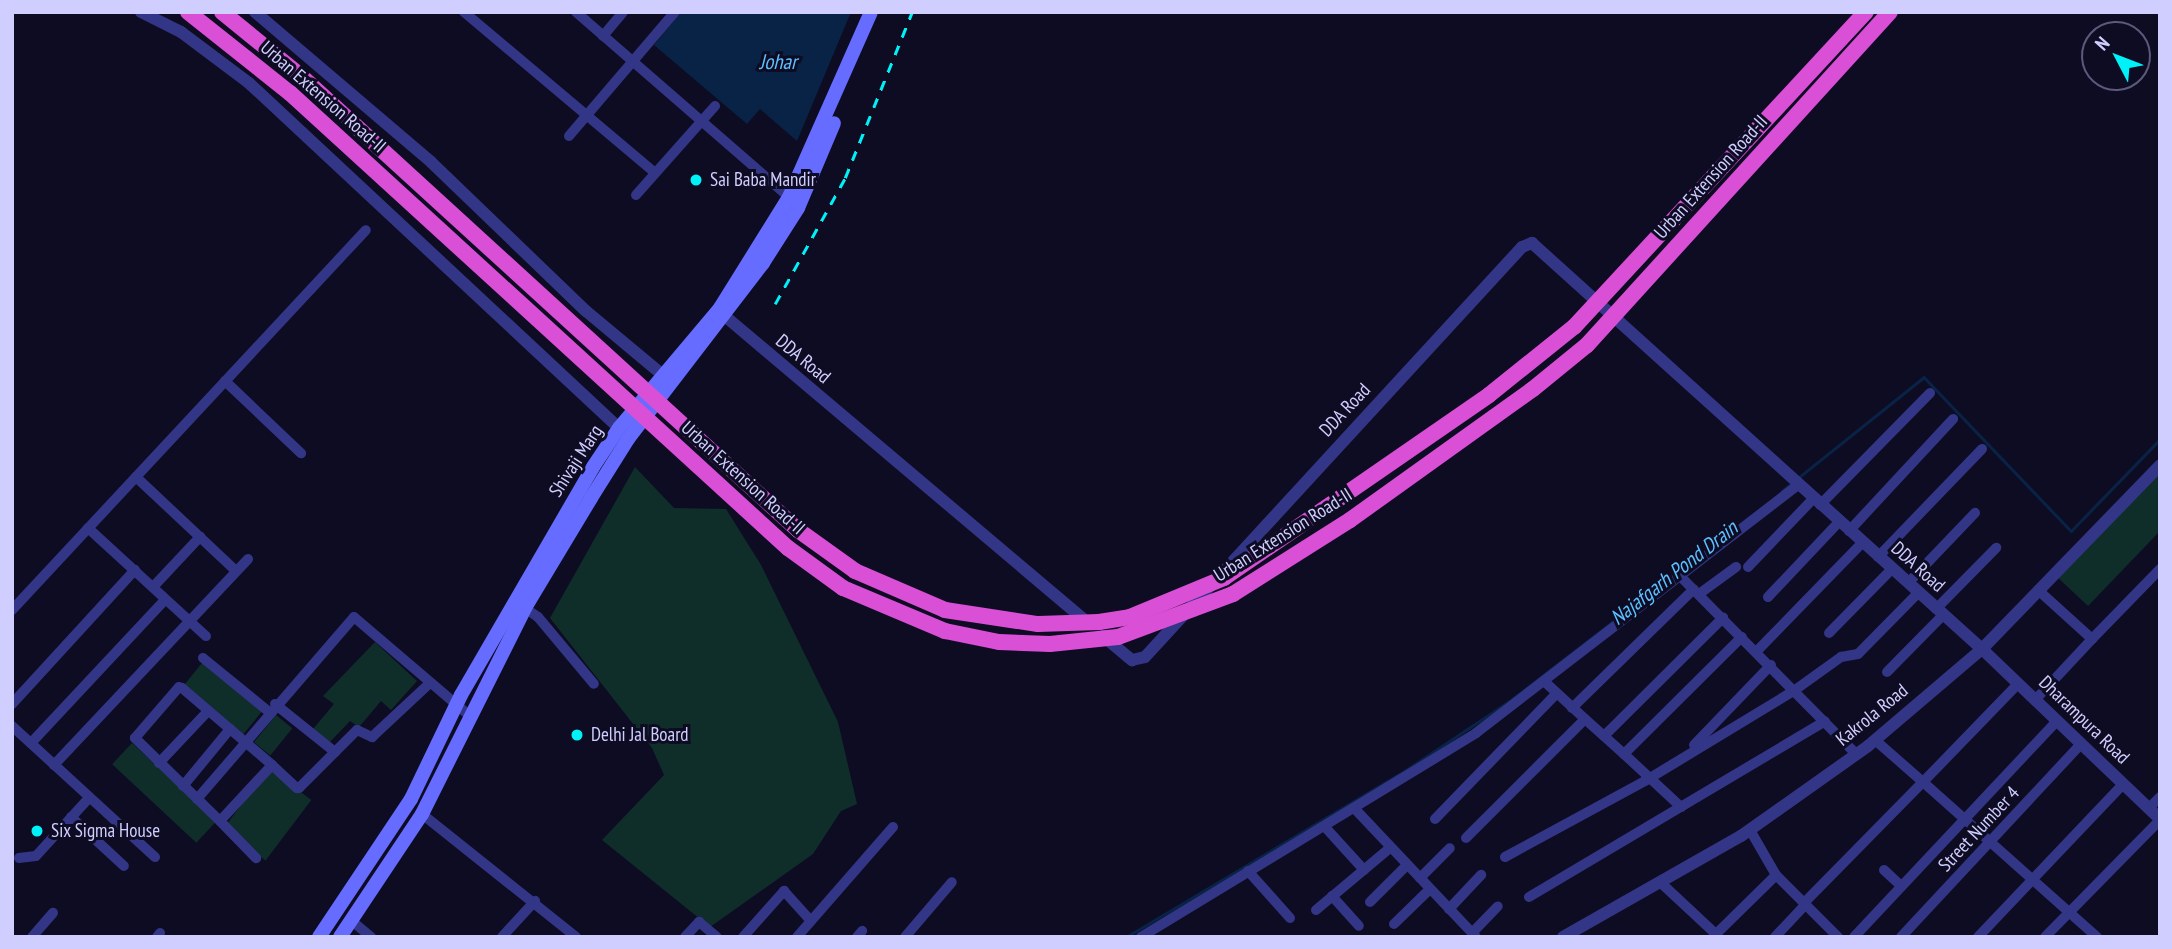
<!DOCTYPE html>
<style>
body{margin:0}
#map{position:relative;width:2172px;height:949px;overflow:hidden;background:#0e0c23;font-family:"PT Sans Narrow",sans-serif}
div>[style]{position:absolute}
.green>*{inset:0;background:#0f2e2a;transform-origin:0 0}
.water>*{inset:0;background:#082346}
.stream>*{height:2.5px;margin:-1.25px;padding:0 1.25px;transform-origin:1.25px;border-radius:1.25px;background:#082346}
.minor>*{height:10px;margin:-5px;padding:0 5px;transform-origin:5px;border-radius:5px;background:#333686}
.tertiary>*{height:12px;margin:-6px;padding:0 6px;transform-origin:6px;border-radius:6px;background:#333686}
.secondary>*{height:14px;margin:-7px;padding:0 7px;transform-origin:7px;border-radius:7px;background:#656cff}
.trunk>*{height:16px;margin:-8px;padding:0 8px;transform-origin:8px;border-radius:8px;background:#d94fd6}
.rail>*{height:2.5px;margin-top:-1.25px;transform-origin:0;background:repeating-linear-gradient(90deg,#00f2f9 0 10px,transparent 0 19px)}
.trunk-bridge>*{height:16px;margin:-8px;padding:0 8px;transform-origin:8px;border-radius:8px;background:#d94fd6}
.dots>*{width:19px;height:19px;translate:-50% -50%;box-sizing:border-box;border:4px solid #0e0c23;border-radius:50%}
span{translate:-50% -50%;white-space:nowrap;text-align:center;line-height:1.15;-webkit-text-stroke:6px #0e0c23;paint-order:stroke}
.street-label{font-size:19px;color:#d0ceff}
.poi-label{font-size:19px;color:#d0ceff}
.left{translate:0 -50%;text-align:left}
.water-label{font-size:21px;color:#5cbfff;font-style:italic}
.frame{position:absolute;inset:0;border:14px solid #d0ceff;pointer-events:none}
.north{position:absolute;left:2081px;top:21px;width:70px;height:70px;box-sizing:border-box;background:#0e0c23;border:2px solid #5c5a7b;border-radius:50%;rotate:312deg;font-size:19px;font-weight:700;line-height:28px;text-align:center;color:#d0ceff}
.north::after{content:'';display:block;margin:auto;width:24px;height:32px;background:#00f2f9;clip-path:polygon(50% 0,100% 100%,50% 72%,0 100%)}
</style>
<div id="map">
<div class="green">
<div style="clip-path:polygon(635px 467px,674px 508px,726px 509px,761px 565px,838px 722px,857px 804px,841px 811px,813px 854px,710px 927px,602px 840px,664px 775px,652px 748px,550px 618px)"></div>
<div style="clip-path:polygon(2160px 471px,2160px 531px,2088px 606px,2055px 575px)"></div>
<div style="clip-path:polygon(375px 642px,417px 681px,391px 710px,381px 701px,359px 727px,350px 721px,328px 744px,313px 729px,334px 704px,323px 696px)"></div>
<div style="left:202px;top:663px;width:77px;height:30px;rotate:39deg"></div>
<div style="left:276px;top:715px;width:21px;height:35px;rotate:39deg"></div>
<div style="left:132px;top:743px;width:115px;height:29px;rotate:43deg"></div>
<div style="left:269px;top:768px;width:53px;height:76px;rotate:37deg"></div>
</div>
<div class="water">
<div style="clip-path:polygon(681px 12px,851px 12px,797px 141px,760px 109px,747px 124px,654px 45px)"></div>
</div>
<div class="stream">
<div style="left:1798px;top:478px;width:161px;rotate:-38.7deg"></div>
<div style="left:1924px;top:377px;width:213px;rotate:46.3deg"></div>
<div style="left:2071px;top:531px;width:128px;rotate:-45.9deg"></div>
<div style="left:1782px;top:491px;width:14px;rotate:-39deg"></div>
<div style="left:1126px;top:937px;width:322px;rotate:-30.8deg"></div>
<div style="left:1403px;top:772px;width:130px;rotate:-33.7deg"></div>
<div style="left:1511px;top:700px;width:210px;rotate:-37.6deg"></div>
</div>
<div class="minor">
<div style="left:464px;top:12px;width:250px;rotate:40.1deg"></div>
<div style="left:576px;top:12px;width:282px;rotate:41deg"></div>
<div style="left:603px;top:36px;width:31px;rotate:-50deg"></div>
<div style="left:569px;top:136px;width:163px;rotate:-49.5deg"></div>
<div style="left:636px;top:195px;width:119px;rotate:-48.4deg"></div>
<div style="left:225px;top:381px;width:105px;rotate:43.5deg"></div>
<div style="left:136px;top:477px;width:137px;rotate:43.2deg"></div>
<div style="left:1820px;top:505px;width:157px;rotate:-45.5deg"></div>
<div style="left:88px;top:528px;width:160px;rotate:42.5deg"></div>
<div style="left:1849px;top:531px;width:153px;rotate:-47.1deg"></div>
<div style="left:1878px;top:557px;width:150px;rotate:-46.1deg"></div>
<div style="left:1748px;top:567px;width:94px;rotate:-46.3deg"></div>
<div style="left:1679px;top:575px;width:252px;rotate:45.3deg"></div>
<div style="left:1908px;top:583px;width:97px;rotate:-46.3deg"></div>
<div style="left:153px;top:587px;width:69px;rotate:-46.8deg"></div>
<div style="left:2038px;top:590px;width:73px;rotate:42.2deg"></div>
<div style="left:2092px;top:639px;width:98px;rotate:-45.8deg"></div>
<div style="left:1699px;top:594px;width:46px;rotate:-36.1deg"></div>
<div style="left:1768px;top:597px;width:103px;rotate:-46.6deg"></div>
<div style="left:525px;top:608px;width:16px;rotate:35deg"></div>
<div style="left:538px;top:617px;width:87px;rotate:50.1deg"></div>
<div style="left:1936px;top:609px;width:86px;rotate:-45.5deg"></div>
<div style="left:12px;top:610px;width:519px;rotate:-47.03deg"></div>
<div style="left:1829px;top:633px;width:90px;rotate:-45.5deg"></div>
<div style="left:1757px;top:651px;width:151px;rotate:-45.8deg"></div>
<div style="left:203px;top:658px;width:84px;rotate:39.2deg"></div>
<div style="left:1887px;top:672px;width:80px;rotate:-45.5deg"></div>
<div style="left:1545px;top:682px;width:54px;rotate:42.8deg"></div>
<div style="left:2035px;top:700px;width:83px;rotate:-46.9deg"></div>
<div style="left:12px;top:704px;width:182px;rotate:-47.5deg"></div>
<div style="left:275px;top:704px;width:77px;rotate:38.7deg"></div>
<div style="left:1572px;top:708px;width:170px;rotate:-44.3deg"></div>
<div style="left:12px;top:726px;width:194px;rotate:42.5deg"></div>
<div style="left:1604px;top:736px;width:168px;rotate:-44.8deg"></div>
<div style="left:1875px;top:740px;width:64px;rotate:41.2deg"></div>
<div style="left:1923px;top:782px;width:136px;rotate:-45.9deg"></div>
<div style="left:31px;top:743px;width:196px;rotate:-46.9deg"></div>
<div style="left:1694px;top:745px;width:111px;rotate:-46.1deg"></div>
<div style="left:1624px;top:754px;width:78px;rotate:42.9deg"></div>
<div style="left:159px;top:763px;width:71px;rotate:-46.7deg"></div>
<div style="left:54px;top:765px;width:283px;rotate:-46.7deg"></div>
<div style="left:272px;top:765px;width:76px;rotate:132.9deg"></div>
<div style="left:220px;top:821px;width:119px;rotate:-135.7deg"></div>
<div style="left:135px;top:738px;width:67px;rotate:-49.2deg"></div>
<div style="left:179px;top:687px;width:3px;rotate:18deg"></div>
<div style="left:182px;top:688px;width:118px;rotate:40.5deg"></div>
<div style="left:272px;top:765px;width:34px;rotate:43deg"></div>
<div style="left:297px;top:788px;width:2px"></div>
<div style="left:299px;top:788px;width:82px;rotate:-45deg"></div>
<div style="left:357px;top:730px;width:17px;rotate:25deg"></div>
<div style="left:372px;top:737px;width:79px;rotate:-43deg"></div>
<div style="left:183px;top:786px;width:74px;rotate:-50.5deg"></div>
<div style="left:197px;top:799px;width:240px;rotate:-49.2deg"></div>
<div style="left:354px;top:617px;width:153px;rotate:40.5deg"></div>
<div style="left:2149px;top:808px;width:16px;rotate:-45deg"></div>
<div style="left:1355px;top:809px;width:176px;rotate:46.6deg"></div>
<div style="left:422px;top:814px;width:197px;rotate:38.6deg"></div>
<div style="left:71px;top:817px;width:72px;rotate:42.8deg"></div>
<div style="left:1435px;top:819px;width:174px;rotate:-45.9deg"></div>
<div style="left:220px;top:821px;width:52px;rotate:45.8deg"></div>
<div style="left:1325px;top:827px;width:58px;rotate:47.8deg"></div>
<div style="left:1466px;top:838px;width:168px;rotate:-45deg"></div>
<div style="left:1585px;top:719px;width:52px;rotate:41.9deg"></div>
<div style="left:1624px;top:754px;width:166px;rotate:-44.8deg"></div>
<div style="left:1505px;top:857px;width:159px;rotate:-28.5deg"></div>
<div style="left:1645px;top:781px;width:175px;rotate:-31.2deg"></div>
<div style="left:1795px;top:690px;width:57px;rotate:-35.7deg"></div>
<div style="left:1841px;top:657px;width:17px;rotate:-10deg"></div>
<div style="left:1858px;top:654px;width:86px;rotate:-45.5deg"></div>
<div style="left:19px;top:858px;width:17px;rotate:-7deg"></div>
<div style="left:36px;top:856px;width:79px;rotate:-47.6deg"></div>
<div style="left:1884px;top:870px;width:23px;rotate:43deg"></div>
<div style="left:1248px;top:871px;width:63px;rotate:48.2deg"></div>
<div style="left:1776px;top:875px;width:88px;rotate:45deg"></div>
<div style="left:1420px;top:878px;width:42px;rotate:-45deg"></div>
<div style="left:1660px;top:882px;width:79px;rotate:43deg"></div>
<div style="left:1332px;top:896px;width:40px;rotate:48deg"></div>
<div style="left:1529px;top:897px;width:344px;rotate:-30.7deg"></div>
<div style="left:1370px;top:902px;width:52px;rotate:-45deg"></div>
<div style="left:1804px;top:903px;width:170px;rotate:-45.5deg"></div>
<div style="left:1923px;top:782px;width:233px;rotate:41.7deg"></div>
<div style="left:1449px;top:909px;width:47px;rotate:-46.7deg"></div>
<div style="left:1316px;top:910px;width:97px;rotate:-40deg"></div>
<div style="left:352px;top:921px;width:25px;rotate:40deg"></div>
<div style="left:1394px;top:924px;width:50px;rotate:-44.2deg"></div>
<div style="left:1472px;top:933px;width:37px;rotate:-46deg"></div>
<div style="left:32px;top:937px;width:32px;rotate:-49deg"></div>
<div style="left:157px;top:937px;width:5px;rotate:-53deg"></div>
<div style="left:502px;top:937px;width:49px;rotate:-47.5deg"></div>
<div style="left:685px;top:937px;width:21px;rotate:-47deg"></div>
<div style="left:699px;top:922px;width:23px;rotate:40deg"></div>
<div style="left:743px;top:937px;width:62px;rotate:-48.3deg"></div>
<div style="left:784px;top:891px;width:40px;rotate:48deg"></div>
<div style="left:797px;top:937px;width:146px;rotate:-48.9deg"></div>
<div style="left:857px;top:937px;width:8px;rotate:-50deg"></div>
<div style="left:905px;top:937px;width:72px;rotate:-49.5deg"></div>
<div style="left:1141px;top:937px;width:392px;rotate:-31.3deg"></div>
<div style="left:1476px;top:733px;width:406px;rotate:-37.6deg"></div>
<div style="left:1713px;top:937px;width:88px;rotate:-44.5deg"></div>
<div style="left:1776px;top:875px;width:52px;rotate:-120deg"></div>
<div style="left:1775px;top:937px;width:45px;rotate:-46.8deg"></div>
<div style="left:1854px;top:937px;width:296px;rotate:-46.8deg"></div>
<div style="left:1901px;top:937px;width:264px;rotate:-47deg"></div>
<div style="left:1978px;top:937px;width:211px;rotate:-46.5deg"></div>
<div style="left:2045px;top:937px;width:164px;rotate:-45.5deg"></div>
</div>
<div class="tertiary">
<div style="left:141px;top:12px;width:45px;rotate:26.6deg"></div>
<div style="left:181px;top:32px;width:85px;rotate:36.9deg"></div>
<div style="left:249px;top:83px;width:506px;rotate:43deg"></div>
<div style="left:255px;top:12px;width:231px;rotate:40.4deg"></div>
<div style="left:431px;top:162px;width:215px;rotate:43.9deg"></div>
<div style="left:586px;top:311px;width:102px;rotate:39.8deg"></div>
<div style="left:726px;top:317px;width:475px;rotate:40.2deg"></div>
<div style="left:1103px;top:636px;width:38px;rotate:40deg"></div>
<div style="left:1132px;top:660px;width:13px;rotate:-13deg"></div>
<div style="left:1145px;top:657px;width:557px;rotate:-47.4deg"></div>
<div style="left:1522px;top:247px;width:11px;rotate:-22deg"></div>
<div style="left:1532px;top:243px;width:606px;rotate:42.06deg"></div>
<div style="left:1982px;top:649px;width:246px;rotate:43.7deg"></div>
<div style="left:1563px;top:937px;width:205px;rotate:-29.6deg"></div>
<div style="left:1741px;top:836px;width:156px;rotate:-35.3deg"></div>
<div style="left:1868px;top:746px;width:150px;rotate:-40.4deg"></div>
<div style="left:1982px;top:649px;width:256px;rotate:-45.9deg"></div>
</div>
<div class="secondary">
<div style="left:319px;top:937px;width:166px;rotate:-56.3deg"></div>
<div style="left:411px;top:799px;width:115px;rotate:-64.3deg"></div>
<div style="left:461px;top:695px;width:263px;rotate:-59.9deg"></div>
<div style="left:593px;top:467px;width:47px;rotate:-56.3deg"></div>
<div style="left:619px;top:428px;width:157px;rotate:-49.9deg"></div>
<div style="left:720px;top:308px;width:131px;rotate:-58.1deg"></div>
<div style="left:789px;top:197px;width:202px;rotate:-66.1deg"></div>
<div style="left:340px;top:937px;width:148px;rotate:-56.3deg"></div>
<div style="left:422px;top:814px;width:230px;rotate:-63.4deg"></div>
<div style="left:525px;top:608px;width:128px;rotate:-59deg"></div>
<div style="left:591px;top:498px;width:70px;rotate:-57.9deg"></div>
<div style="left:628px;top:439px;width:222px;rotate:-52.5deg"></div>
<div style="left:763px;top:263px;width:65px;rotate:-57.5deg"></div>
<div style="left:798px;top:208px;width:92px;rotate:-67deg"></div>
</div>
<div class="trunk">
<div style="left:188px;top:12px;width:130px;rotate:38.5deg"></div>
<div style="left:222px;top:12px;width:103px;rotate:39.1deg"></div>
</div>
<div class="rail">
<div style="left:775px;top:304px;width:144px;rotate:-60.9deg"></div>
<div style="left:845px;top:178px;width:179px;rotate:-68deg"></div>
</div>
<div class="trunk-bridge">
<div style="left:302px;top:77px;width:672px;rotate:42.41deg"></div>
<div style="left:798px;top:530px;width:70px;rotate:35.7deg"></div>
<div style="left:855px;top:571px;width:98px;rotate:23.4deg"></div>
<div style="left:945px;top:610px;width:94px;rotate:8.6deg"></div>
<div style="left:1038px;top:624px;width:61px;rotate:-1.9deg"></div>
<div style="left:1099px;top:622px;width:31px;rotate:-9deg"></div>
<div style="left:1130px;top:617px;width:102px;rotate:-22.5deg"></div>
<div style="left:1224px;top:578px;width:322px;rotate:-34.6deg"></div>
<div style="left:1489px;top:395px;width:109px;rotate:-38.7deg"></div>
<div style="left:1574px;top:327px;width:430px;rotate:-47.2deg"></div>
<div style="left:290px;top:93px;width:675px;rotate:42.42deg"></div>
<div style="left:788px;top:548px;width:68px;rotate:36deg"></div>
<div style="left:843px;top:588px;width:111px;rotate:22.9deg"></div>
<div style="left:945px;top:631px;width:55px;rotate:11.5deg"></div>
<div style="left:999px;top:642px;width:51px;rotate:2.2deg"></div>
<div style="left:1050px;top:644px;width:68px;rotate:-5.9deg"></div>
<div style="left:1118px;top:637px;width:123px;rotate:-20.5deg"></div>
<div style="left:1233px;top:594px;width:138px;rotate:-32.3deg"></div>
<div style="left:1350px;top:520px;width:225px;rotate:-35.6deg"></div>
<div style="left:1533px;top:389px;width:70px;rotate:-39.2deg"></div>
<div style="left:1587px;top:345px;width:450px;rotate:-47.7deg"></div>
</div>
<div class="dots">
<div style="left:696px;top:180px;background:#00f2f9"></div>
<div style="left:577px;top:735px;background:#00f2f9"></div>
<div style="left:37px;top:831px;background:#00f2f9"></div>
</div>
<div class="street-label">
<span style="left:323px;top:97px;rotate:41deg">Urban Extension Road-II</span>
<span style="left:1711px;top:177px;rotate:-48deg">Urban Extension Road-II</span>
<span style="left:803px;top:359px;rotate:40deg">DDA Road</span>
<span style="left:1345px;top:410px;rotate:-47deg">DDA Road</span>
<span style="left:576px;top:461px;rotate:-57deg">Shivaji Marg</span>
<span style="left:743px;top:478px;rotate:42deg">Urban Extension Road-II</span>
<span style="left:1283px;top:535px;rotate:-32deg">Urban Extension Road-II</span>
<span style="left:1918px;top:567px;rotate:42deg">DDA Road</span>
<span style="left:1872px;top:715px;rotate:-39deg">Kakrola Road</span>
<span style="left:2084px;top:720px;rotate:44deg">Dharampura Road</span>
<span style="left:1979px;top:829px;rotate:-47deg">Street Number 4</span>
</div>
<div class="poi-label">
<span class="left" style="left:710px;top:180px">Sai Baba Mandir</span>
<span class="left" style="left:591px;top:735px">Delhi Jal Board</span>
<span class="left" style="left:51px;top:831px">Six Sigma House</span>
</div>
<div class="water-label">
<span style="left:778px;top:62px">Johar</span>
<span style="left:1674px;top:573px;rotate:-38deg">Najafgarh Pond Drain</span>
</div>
<div class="frame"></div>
<div class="north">N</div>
</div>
